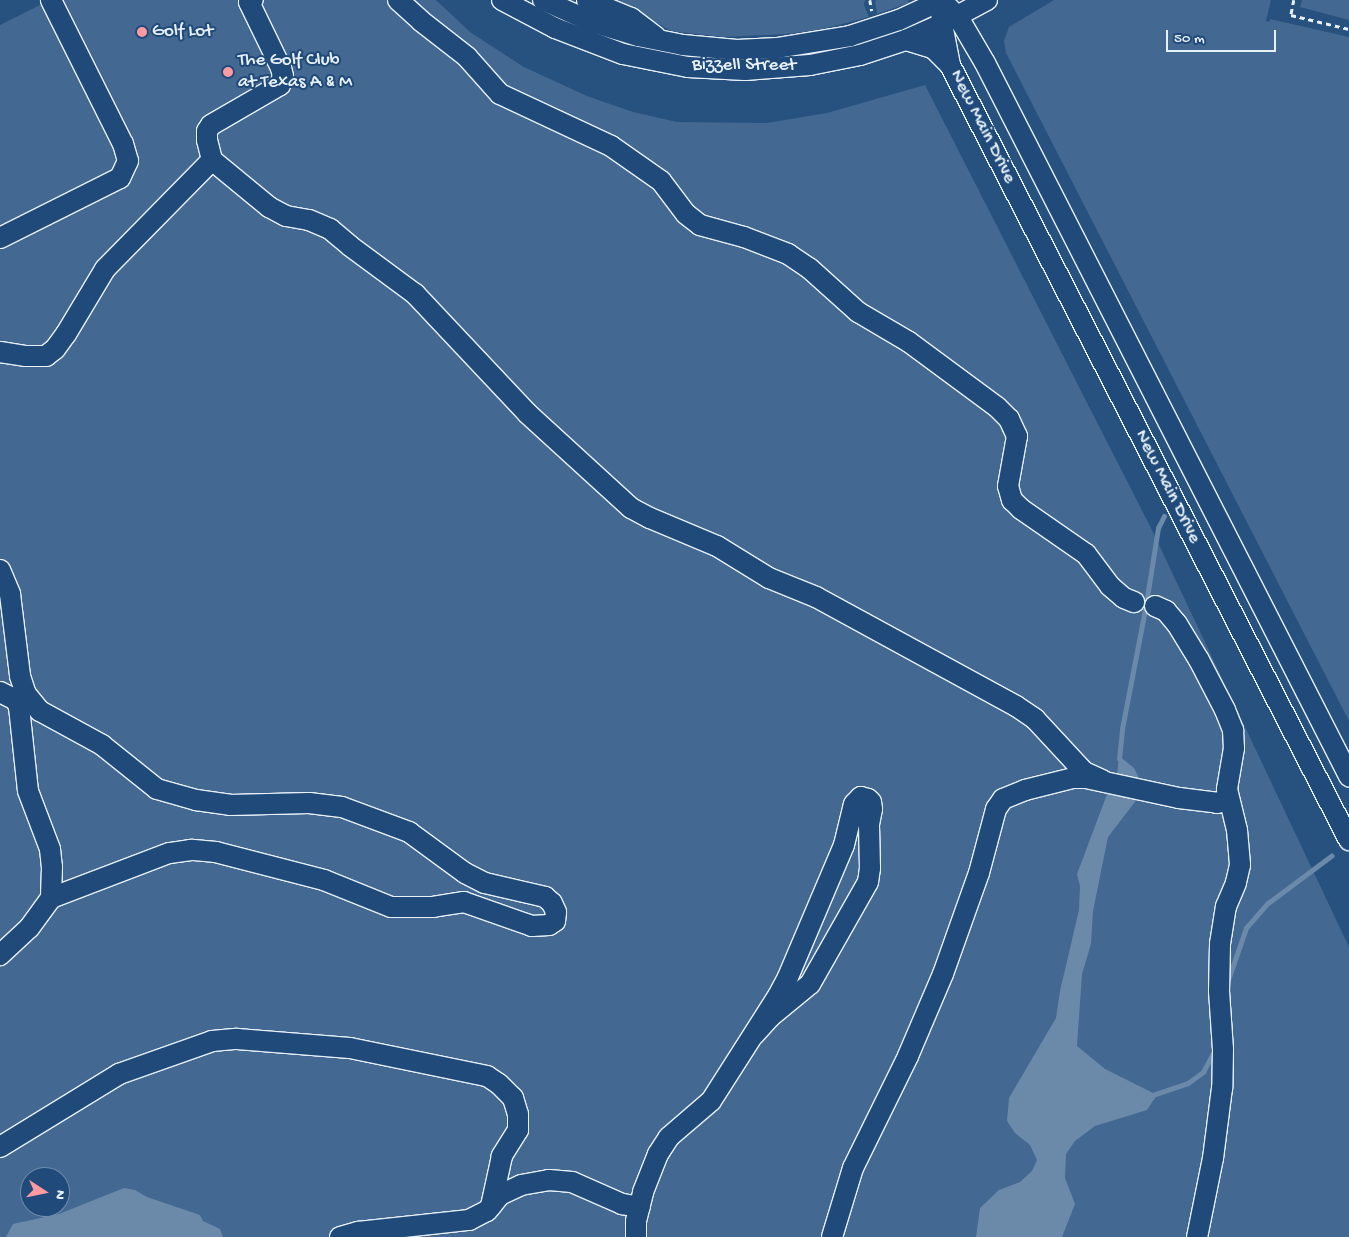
<!DOCTYPE html>
<style>
body{margin:0}
#map{position:relative;width:1349px;height:1237px;overflow:hidden;background:#27517f;font-family:"Gochi Hand",sans-serif}
div>[style]{position:absolute}
.green>*{inset:0;background:#436891}
.water>*{inset:0;background:#6b8aaa}
.stream>*{height:4.5px;margin:-2.25px;padding:0 2.25px;transform-origin:2.25px;border-radius:2.25px;background:#6b8aaa}
.path>*{height:2.5px;margin-top:-1.25px;transform-origin:0;background:repeating-linear-gradient(90deg,#e8f1f8 0 5px,transparent 0 9px)}
.roads{filter:drop-shadow(1px 0 #e8f1f8) drop-shadow(-1px 0 #e8f1f8) drop-shadow(0 1px #e8f1f8) drop-shadow(0 -1px #e8f1f8)}
.minor>*{height:20px;margin:-10px;padding:0 10px;transform-origin:10px;border-radius:10px;background:#1f4a7a}
.dots>*{width:14px;height:14px;translate:-50% -50%;box-sizing:border-box;border:2px solid #1f4a7a;border-radius:50%}
span{translate:-50% -50%;white-space:nowrap;text-align:center;line-height:1.15;-webkit-text-stroke:4px #1f4a7a;paint-order:stroke}
.poi-label{font-size:19px;color:#e8f1f8}
.left{translate:0 -50%;text-align:left}
.street-label{font-size:19px;color:#e8f1f8}
.north{position:absolute;left:20px;top:1167px;width:50px;height:50px;box-sizing:border-box;background:#1f4a7a;border:1px solid #6f8dac;border-radius:50%;rotate:101deg;font-size:14px;font-weight:700;line-height:20px;text-align:center;color:#e8f1f8}
.north::after{content:'';display:block;margin:auto;width:18px;height:22px;background:#ff9aa2;clip-path:polygon(50% 0,100% 100%,50% 72%,0 100%)}
.scale{position:absolute;left:1166px;top:30px;width:110px;height:22px;box-sizing:border-box;border:2px solid #e8f1f8;border-top:0;padding-left:6px;font-size:15px;line-height:18px;white-space:nowrap;color:#e8f1f8;-webkit-text-stroke:4px #1f4a7a;paint-order:stroke}
</style>
<div id="map">
<div class="green">
<div style="clip-path:polygon(evenodd,50px 0,436px 0,470px 32px,524px 67px,587px 96px,633px 112px,677px 122px,767px 123px,827px 113px,925px 85px,1152px 530px,1349px 947px,1349px 1237px,0 1237px,0 25px,50px 0,30px 1177px,60px 1177px,60px 1207px,30px 1207px,30px 1177px)"></div>
<div style="clip-path:polygon(610px 0,865px 0,864px 5px,869px 17px,819px 30px,787px 34px,723px 37px,671px 31px,635px 10px)"></div>
<div style="clip-path:polygon(877px 0,908px 0,909px 3px,877px 14px,875px 1px)"></div>
<div style="clip-path:polygon(1054px 0,1271px 0,1266px 21px,1269px 22px,1270px 19px,1349px 37px,1349px 721px,1006px 53px,1004px 41px,1009px 27px)"></div>
<div style="clip-path:polygon(1302px 0,1349px 0,1349px 20px,1300px 7px)"></div>
</div>
<div class="water">
<div style="clip-path:polygon(1119px 756px,1134px 768px,1140px 780px,1138px 798px,1108px 837px,1093px 911px,1091px 944px,1082px 974px,1077px 1046px,1105px 1069px,1157px 1095px,1147px 1110px,1095px 1126px,1075px 1141px,1066px 1154px,1065px 1178px,1075px 1204px,1062px 1237px,976px 1237px,980px 1208px,999px 1190px,1020px 1182px,1032px 1171px,1037px 1160px,1030px 1145px,1015px 1133px,1007px 1121px,1009px 1098px,1056px 1018px,1060px 991px,1079px 910px,1080px 886px,1077px 874px,1109px 789px,1117px 776px)"></div>
<div style="clip-path:polygon(124px 1188px,135px 1190px,147px 1197px,200px 1215px,203px 1221px,220px 1229px,223px 1237px,6px 1237px,13px 1224px,59px 1214px)"></div>
</div>
<div class="stream">
<div style="left:1119px;top:759px;width:30px;rotate:-84deg"></div>
<div style="left:1122px;top:729px;width:121px;rotate:-79.1deg"></div>
<div style="left:1145px;top:610px;width:83px;rotate:-81deg"></div>
<div style="left:1158px;top:528px;width:13px;rotate:-63deg"></div>
<div style="left:1228px;top:980px;width:55px;rotate:-70.9deg"></div>
<div style="left:1246px;top:928px;width:33px;rotate:-49deg"></div>
<div style="left:1268px;top:903px;width:79px;rotate:-36.7deg"></div>
<div style="left:1153px;top:1095px;width:37px;rotate:-19deg"></div>
<div style="left:1188px;top:1083px;width:19px;rotate:-36deg"></div>
<div style="left:1203px;top:1072px;width:21px;rotate:-62deg"></div>
</div>
<div class="path">
<div style="left:870px;top:0;width:11px;rotate:80deg"></div>
<div style="left:1294px;top:0;width:15px;rotate:101deg"></div>
<div style="left:1291px;top:15px;width:60px;rotate:13.6deg"></div>
</div>
<div class="roads">
<div class="minor">
<div style="left:398px;top:0;width:31px;rotate:42deg"></div>
<div style="left:421px;top:21px;width:58px;rotate:38deg"></div>
<div style="left:467px;top:57px;width:50px;rotate:48.3deg"></div>
<div style="left:500px;top:94px;width:123px;rotate:25.1deg"></div>
<div style="left:611px;top:146px;width:61px;rotate:35deg"></div>
<div style="left:661px;top:181px;width:41px;rotate:52.9deg"></div>
<div style="left:686px;top:214px;width:18px;rotate:38deg"></div>
<div style="left:700px;top:225px;width:46px;rotate:15.3deg"></div>
<div style="left:744px;top:237px;width:47px;rotate:21.1deg"></div>
<div style="left:788px;top:254px;width:25px;rotate:34deg"></div>
<div style="left:809px;top:268px;width:66px;rotate:41.9deg"></div>
<div style="left:858px;top:312px;width:59px;rotate:30.5deg"></div>
<div style="left:909px;top:342px;width:109px;rotate:36.5deg"></div>
<div style="left:997px;top:407px;width:17px;rotate:45deg"></div>
<div style="left:1009px;top:419px;width:19px;rotate:65deg"></div>
<div style="left:1017px;top:436px;width:51px;rotate:100.2deg"></div>
<div style="left:1008px;top:486px;width:15px;rotate:74deg"></div>
<div style="left:1012px;top:500px;width:13px;rotate:45deg"></div>
<div style="left:1021px;top:509px;width:79px;rotate:34.7deg"></div>
<div style="left:1086px;top:554px;width:40px;rotate:53deg"></div>
<div style="left:1110px;top:586px;width:18px;rotate:41deg"></div>
<div style="left:1124px;top:598px;width:11px;rotate:22deg"></div>
<div style="left:502px;top:0;width:60px;rotate:27.8deg"></div>
<div style="left:555px;top:28px;width:73px;rotate:20.9deg"></div>
<div style="left:623px;top:54px;width:66px;rotate:11.3deg"></div>
<div style="left:688px;top:67px;width:57px;rotate:3deg"></div>
<div style="left:745px;top:70px;width:65px;rotate:-4.4deg"></div>
<div style="left:810px;top:65px;width:51px;rotate:-11.3deg"></div>
<div style="left:860px;top:55px;width:48px;rotate:-18.1deg"></div>
<div style="left:906px;top:40px;width:39px;rotate:-24deg"></div>
<div style="left:942px;top:24px;width:51px;rotate:-28.1deg"></div>
<div style="left:543px;top:0;width:54px;rotate:24.2deg"></div>
<div style="left:592px;top:22px;width:48px;rotate:16.9deg"></div>
<div style="left:638px;top:36px;width:46px;rotate:11.3deg"></div>
<div style="left:683px;top:45px;width:54px;rotate:5.3deg"></div>
<div style="left:737px;top:50px;width:40px;rotate:-2.9deg"></div>
<div style="left:777px;top:48px;width:74px;rotate:-9.3deg"></div>
<div style="left:850px;top:36px;width:52px;rotate:-18.1deg"></div>
<div style="left:899px;top:20px;width:47px;rotate:-24.9deg"></div>
<div style="left:587px;top:0;width:48px;rotate:22.2deg"></div>
<div style="left:631px;top:18px;width:31px;rotate:37deg"></div>
<div style="left:941px;top:0;width:24px;rotate:88deg"></div>
<div style="left:942px;top:24px;width:42px;rotate:79deg"></div>
<div style="left:950px;top:65px;width:872px;rotate:62.76deg"></div>
<div style="left:941px;top:0;width:24px;rotate:45deg"></div>
<div style="left:958px;top:17px;width:53px;rotate:59.6deg"></div>
<div style="left:985px;top:63px;width:801px;rotate:62.95deg"></div>
<div style="left:906px;top:40px;width:28px;rotate:17deg"></div>
<div style="left:933px;top:48px;width:24px;rotate:45deg"></div>
<div style="left:212px;top:160px;width:74px;rotate:39.5deg"></div>
<div style="left:269px;top:207px;width:19px;rotate:28deg"></div>
<div style="left:286px;top:216px;width:23px;rotate:10deg"></div>
<div style="left:309px;top:220px;width:23px;rotate:23deg"></div>
<div style="left:330px;top:229px;width:26px;rotate:40deg"></div>
<div style="left:350px;top:246px;width:81px;rotate:36.4deg"></div>
<div style="left:415px;top:294px;width:163px;rotate:46.7deg"></div>
<div style="left:527px;top:413px;width:141px;rotate:42.4deg"></div>
<div style="left:631px;top:508px;width:21px;rotate:28deg"></div>
<div style="left:650px;top:518px;width:73px;rotate:22.7deg"></div>
<div style="left:717px;top:546px;width:61px;rotate:31.6deg"></div>
<div style="left:769px;top:578px;width:51px;rotate:22deg"></div>
<div style="left:816px;top:597px;width:228px;rotate:28.6deg"></div>
<div style="left:1016px;top:706px;width:23px;rotate:34deg"></div>
<div style="left:1035px;top:719px;width:72px;rotate:47.2deg"></div>
<div style="left:1084px;top:772px;width:20px;rotate:24deg"></div>
<div style="left:0;top:238px;width:134px;rotate:-26.6deg"></div>
<div style="left:120px;top:178px;width:19px;rotate:-65deg"></div>
<div style="left:128px;top:161px;width:18px;rotate:-106deg"></div>
<div style="left:123px;top:144px;width:161px;rotate:-116.6deg"></div>
<div style="left:0;top:352px;width:25px;rotate:9deg"></div>
<div style="left:25px;top:356px;width:21px"></div>
<div style="left:46px;top:356px;width:11px;rotate:-38deg"></div>
<div style="left:55px;top:349px;width:19px;rotate:-54deg"></div>
<div style="left:66px;top:334px;width:76px;rotate:-59deg"></div>
<div style="left:105px;top:269px;width:153px;rotate:-45.5deg"></div>
<div style="left:212px;top:160px;width:21px;rotate:-104deg"></div>
<div style="left:207px;top:140px;width:9px;rotate:-90deg"></div>
<div style="left:207px;top:131px;width:7px;rotate:-56deg"></div>
<div style="left:211px;top:125px;width:80px;rotate:-30.1deg"></div>
<div style="left:280px;top:85px;width:9px;rotate:-72deg"></div>
<div style="left:283px;top:76px;width:8px;rotate:-104deg"></div>
<div style="left:281px;top:68px;width:73px;rotate:-115.9deg"></div>
<div style="left:249px;top:2px;width:4px;rotate:-27deg"></div>
<div style="left:0;top:570px;width:26px;rotate:67deg"></div>
<div style="left:10px;top:594px;width:83px;rotate:83deg"></div>
<div style="left:20px;top:676px;width:19px;rotate:72deg"></div>
<div style="left:26px;top:694px;width:22px;rotate:51deg"></div>
<div style="left:40px;top:711px;width:71px;rotate:28.7deg"></div>
<div style="left:102px;top:745px;width:70px;rotate:38.7deg"></div>
<div style="left:157px;top:789px;width:41px;rotate:15.8deg"></div>
<div style="left:196px;top:800px;width:34px;rotate:8deg"></div>
<div style="left:230px;top:805px;width:79px;rotate:-1.5deg"></div>
<div style="left:309px;top:803px;width:33px;rotate:7deg"></div>
<div style="left:342px;top:807px;width:72px;rotate:20.5deg"></div>
<div style="left:409px;top:832px;width:69px;rotate:36.2deg"></div>
<div style="left:465px;top:873px;width:22px;rotate:27deg"></div>
<div style="left:485px;top:883px;width:62px;rotate:13.1deg"></div>
<div style="left:545px;top:897px;width:9px;rotate:41deg"></div>
<div style="left:552px;top:903px;width:10px;rotate:66deg"></div>
<div style="left:556px;top:912px;width:9px;rotate:96deg"></div>
<div style="left:555px;top:921px;width:7px;rotate:146deg"></div>
<div style="left:549px;top:925px;width:17px;rotate:177deg"></div>
<div style="left:532px;top:926px;width:72px;rotate:-160.6deg"></div>
<div style="left:464px;top:902px;width:30px;rotate:171deg"></div>
<div style="left:434px;top:907px;width:43px;rotate:180deg"></div>
<div style="left:391px;top:907px;width:72px;rotate:-158.1deg"></div>
<div style="left:324px;top:880px;width:112px;rotate:-165.5deg"></div>
<div style="left:216px;top:852px;width:25px;rotate:-175deg"></div>
<div style="left:191px;top:850px;width:22px;rotate:172deg"></div>
<div style="left:169px;top:853px;width:126px;rotate:159.1deg"></div>
<div style="left:51px;top:898px;width:37px;rotate:126deg"></div>
<div style="left:29px;top:928px;width:40px;rotate:137deg"></div>
<div style="left:1155px;top:606px;width:12px;rotate:24deg"></div>
<div style="left:1166px;top:611px;width:17px;rotate:50deg"></div>
<div style="left:1177px;top:624px;width:42px;rotate:58.6deg"></div>
<div style="left:1199px;top:660px;width:56px;rotate:62.5deg"></div>
<div style="left:1225px;top:710px;width:22px;rotate:68deg"></div>
<div style="left:1233px;top:730px;width:18px;rotate:87deg"></div>
<div style="left:1234px;top:748px;width:42px;rotate:99.7deg"></div>
<div style="left:1227px;top:789px;width:42px;rotate:76.3deg"></div>
<div style="left:1237px;top:830px;width:35px;rotate:85deg"></div>
<div style="left:1240px;top:865px;width:18px;rotate:103deg"></div>
<div style="left:1236px;top:883px;width:25px;rotate:113deg"></div>
<div style="left:1226px;top:906px;width:38px;rotate:99deg"></div>
<div style="left:1220px;top:944px;width:47px;rotate:91.2deg"></div>
<div style="left:1219px;top:991px;width:58px;rotate:86.1deg"></div>
<div style="left:1223px;top:1049px;width:39px;rotate:91deg"></div>
<div style="left:1222px;top:1088px;width:71px;rotate:97.3deg"></div>
<div style="left:1213px;top:1158px;width:81px;rotate:101.4deg"></div>
<div style="left:0;top:692px;width:18px;rotate:27deg"></div>
<div style="left:16px;top:700px;width:8px;rotate:67deg"></div>
<div style="left:19px;top:707px;width:84px;rotate:83.9deg"></div>
<div style="left:28px;top:791px;width:62px;rotate:69.2deg"></div>
<div style="left:50px;top:849px;width:18px;rotate:84deg"></div>
<div style="left:52px;top:867px;width:31px;rotate:92deg"></div>
<div style="left:0;top:1147px;width:140px;rotate:-31.5deg"></div>
<div style="left:119px;top:1074px;width:99px;rotate:-19.5deg"></div>
<div style="left:212px;top:1041px;width:25px;rotate:-5deg"></div>
<div style="left:237px;top:1039px;width:113px;rotate:4.6deg"></div>
<div style="left:350px;top:1048px;width:140px;rotate:11.6deg"></div>
<div style="left:487px;top:1076px;width:14px;rotate:34deg"></div>
<div style="left:499px;top:1084px;width:20px;rotate:45deg"></div>
<div style="left:513px;top:1098px;width:17px;rotate:73deg"></div>
<div style="left:518px;top:1114px;width:16px;rotate:90deg"></div>
<div style="left:518px;top:1130px;width:31px;rotate:122deg"></div>
<div style="left:502px;top:1156px;width:51px;rotate:102.4deg"></div>
<div style="left:340px;top:1237px;width:19px;rotate:-16deg"></div>
<div style="left:358px;top:1232px;width:112px;rotate:-6.2deg"></div>
<div style="left:469px;top:1220px;width:20px;rotate:-27deg"></div>
<div style="left:487px;top:1211px;width:21px;rotate:-51deg"></div>
<div style="left:500px;top:1195px;width:23px;rotate:-25deg"></div>
<div style="left:521px;top:1185px;width:28px;rotate:-10deg"></div>
<div style="left:549px;top:1180px;width:23px;rotate:5deg"></div>
<div style="left:572px;top:1182px;width:55px;rotate:23.7deg"></div>
<div style="left:622px;top:1204px;width:18px;rotate:9deg"></div>
<div style="left:636px;top:1237px;width:16px;rotate:-90deg"></div>
<div style="left:636px;top:1221px;width:30px;rotate:-76deg"></div>
<div style="left:643px;top:1192px;width:41px;rotate:-68.5deg"></div>
<div style="left:658px;top:1154px;width:20px;rotate:-57deg"></div>
<div style="left:669px;top:1137px;width:55px;rotate:-40.6deg"></div>
<div style="left:711px;top:1101px;width:125px;rotate:-57.5deg"></div>
<div style="left:778px;top:996px;width:21px;rotate:-62deg"></div>
<div style="left:788px;top:977px;width:143px;rotate:-67deg"></div>
<div style="left:844px;top:845px;width:42px;rotate:-76.3deg"></div>
<div style="left:854px;top:804px;width:10px;rotate:-45deg"></div>
<div style="left:861px;top:797px;width:7px;rotate:16deg"></div>
<div style="left:868px;top:799px;width:4px;rotate:45deg"></div>
<div style="left:871px;top:802px;width:7px;rotate:82deg"></div>
<div style="left:872px;top:809px;width:16px;rotate:101deg"></div>
<div style="left:869px;top:825px;width:43px;rotate:88.7deg"></div>
<div style="left:870px;top:868px;width:14px;rotate:98deg"></div>
<div style="left:868px;top:882px;width:117px;rotate:119.6deg"></div>
<div style="left:810px;top:984px;width:52px;rotate:140.5deg"></div>
<div style="left:770px;top:1017px;width:24px;rotate:132deg"></div>
<div style="left:832px;top:1237px;width:72px;rotate:-73.1deg"></div>
<div style="left:853px;top:1168px;width:125px;rotate:-63.8deg"></div>
<div style="left:908px;top:1056px;width:89px;rotate:-66.9deg"></div>
<div style="left:943px;top:974px;width:107px;rotate:-70.4deg"></div>
<div style="left:979px;top:873px;width:66px;rotate:-75.1deg"></div>
<div style="left:996px;top:809px;width:12px;rotate:-55deg"></div>
<div style="left:1003px;top:799px;width:24px;rotate:-22deg"></div>
<div style="left:1025px;top:790px;width:49px;rotate:-14deg"></div>
<div style="left:1073px;top:778px;width:13px"></div>
<div style="left:1086px;top:778px;width:95px;rotate:12.1deg"></div>
<div style="left:1179px;top:798px;width:38px;rotate:7deg"></div>
<div style="left:1217px;top:803px;width:11px;rotate:-15deg"></div>
</div>
</div>
<div class="dots">
<div style="left:142px;top:32px;background:#ff9aa2"></div>
<div style="left:228px;top:72px;background:#ff9aa2"></div>
</div>
<div class="poi-label">
<span class="left" style="left:152px;top:32px">Golf Lot</span>
<span class="left" style="left:238px;top:72px">The Golf Club<br>at Texas A &amp; M</span>
</div>
<div class="street-label">
<span style="left:744px;top:66px">Bizzell Street</span>
<span style="left:982px;top:127px;rotate:63deg">New Main Drive</span>
<span style="left:1167px;top:487px;rotate:63deg">New Main Drive</span>
</div>
<div class="north">N</div>
<div class="scale">50 m</div>
</div>
